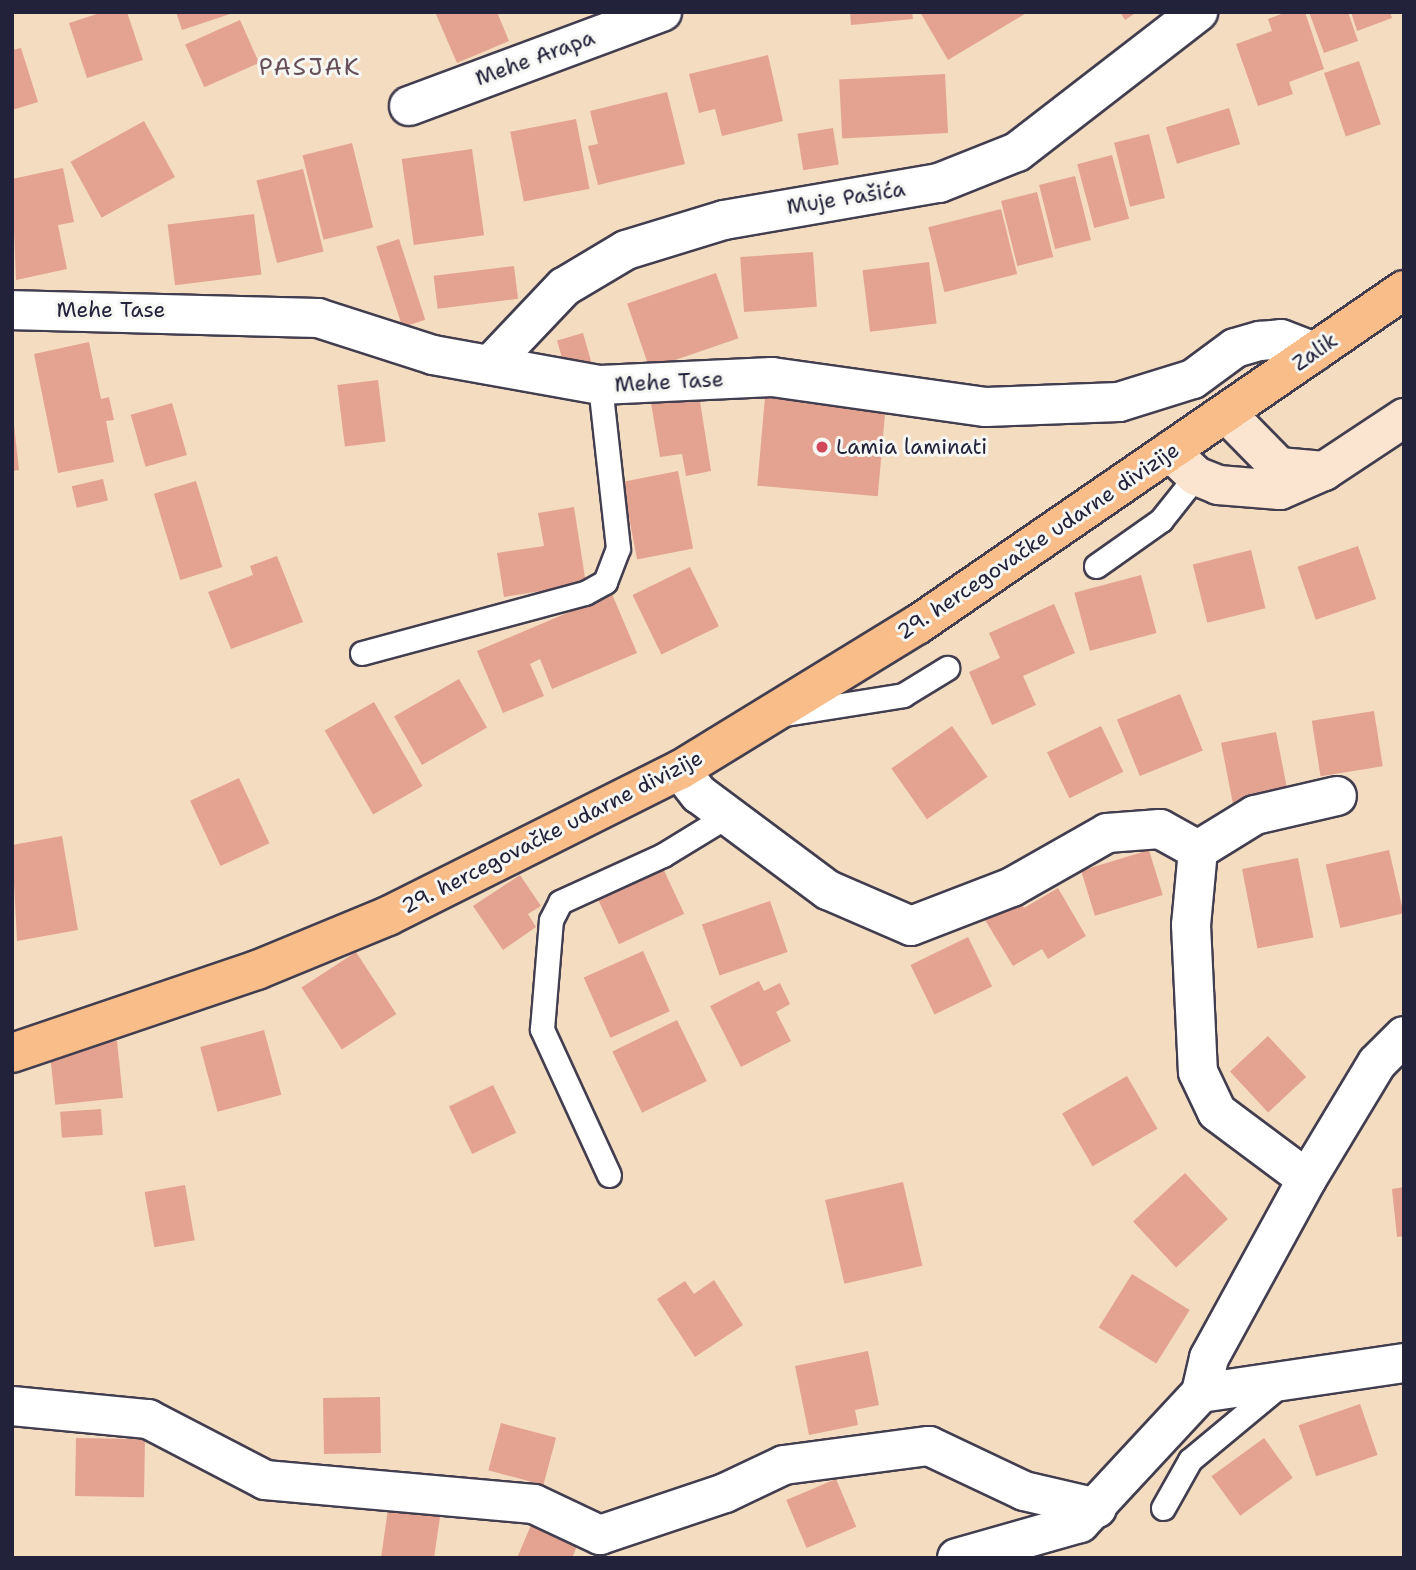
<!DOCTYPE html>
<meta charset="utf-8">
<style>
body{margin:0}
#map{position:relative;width:1416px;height:1570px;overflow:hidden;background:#f4dcc1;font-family:"Shantell Sans",sans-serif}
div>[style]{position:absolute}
.building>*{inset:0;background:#e4a390;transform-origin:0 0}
.roads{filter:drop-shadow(2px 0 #423e4f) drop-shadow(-2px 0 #423e4f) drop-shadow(0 2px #423e4f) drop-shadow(0 -2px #423e4f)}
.lane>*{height:23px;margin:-11.5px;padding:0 11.5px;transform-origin:11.5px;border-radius:11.5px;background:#fff}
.street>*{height:38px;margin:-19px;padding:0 19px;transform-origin:19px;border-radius:19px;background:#fff}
.secondary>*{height:38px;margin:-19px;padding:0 19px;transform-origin:19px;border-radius:19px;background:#fce5d0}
.primary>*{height:38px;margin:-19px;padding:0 19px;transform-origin:19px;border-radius:19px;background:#f8bd89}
.dots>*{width:19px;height:19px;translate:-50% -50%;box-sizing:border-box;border:4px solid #f6f6f2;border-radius:50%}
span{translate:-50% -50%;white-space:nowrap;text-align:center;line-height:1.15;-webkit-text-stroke:6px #f6f6f2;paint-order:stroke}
.street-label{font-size:21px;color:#22223b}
.poi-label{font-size:21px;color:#22223b}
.left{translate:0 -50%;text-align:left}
.quarter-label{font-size:24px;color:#664f59;letter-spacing:2px}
.frame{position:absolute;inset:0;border:14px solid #22223b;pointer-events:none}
</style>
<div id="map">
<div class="building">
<div style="clip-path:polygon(103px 12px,127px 12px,143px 60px,87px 78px,69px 23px)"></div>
<div style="clip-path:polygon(176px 12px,233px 12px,233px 13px,182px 30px)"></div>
<div style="clip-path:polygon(435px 12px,497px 12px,509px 41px,457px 63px)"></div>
<div style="clip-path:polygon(850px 12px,912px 12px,913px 19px,851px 25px)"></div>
<div style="clip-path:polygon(920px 12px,1028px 12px,948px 60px)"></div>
<div style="clip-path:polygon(1120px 12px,1137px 12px,1125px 20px)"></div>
<div style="clip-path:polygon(1287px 12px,1305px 12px,1324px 69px,1289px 82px,1293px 94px,1258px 106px,1236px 44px,1272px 31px,1268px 19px)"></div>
<div style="clip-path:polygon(1309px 12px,1348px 12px,1358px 41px,1324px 53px)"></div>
<div style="clip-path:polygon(1351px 12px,1390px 12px,1392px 18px,1357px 31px)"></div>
<div style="left:240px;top:20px;width:47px;height:60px;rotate:66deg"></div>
<div style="clip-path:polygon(21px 48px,38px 102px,12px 110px,12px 50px)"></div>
<div style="clip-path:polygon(768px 55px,783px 121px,722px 136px,715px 109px,699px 113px,689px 74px)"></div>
<div style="left:1359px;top:61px;width:67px;height:37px;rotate:71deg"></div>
<div style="left:945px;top:74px;width:59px;height:106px;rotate:87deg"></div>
<div style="clip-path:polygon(667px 92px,685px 164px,598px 185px,588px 146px,598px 144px,590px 111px)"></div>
<div style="left:1229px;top:108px;width:38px;height:66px;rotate:73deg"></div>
<div style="left:576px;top:119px;width:71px;height:67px;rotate:79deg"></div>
<div style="left:144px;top:121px;width:64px;height:84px;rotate:61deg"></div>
<div style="left:833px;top:128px;width:37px;height:36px;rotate:81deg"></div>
<div style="left:1149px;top:134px;width:66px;height:36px;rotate:76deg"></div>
<div style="left:352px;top:143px;width:87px;height:51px;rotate:76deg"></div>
<div style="left:472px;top:149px;width:87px;height:71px;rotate:82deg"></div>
<div style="left:1112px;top:155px;width:66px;height:36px;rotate:75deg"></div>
<div style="clip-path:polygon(63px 168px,74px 222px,58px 225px,67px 269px,16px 280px,12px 179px)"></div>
<div style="left:303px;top:169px;width:85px;height:48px;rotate:76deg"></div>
<div style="left:1075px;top:176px;width:66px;height:37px;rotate:76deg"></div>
<div style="left:1037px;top:192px;width:67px;height:37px;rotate:76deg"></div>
<div style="left:1001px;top:209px;width:67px;height:75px;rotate:76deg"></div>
<div style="left:254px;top:214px;width:61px;height:87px;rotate:83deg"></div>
<div style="left:399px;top:239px;width:85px;height:24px;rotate:72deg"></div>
<div style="left:813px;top:252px;width:55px;height:73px;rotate:86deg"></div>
<div style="left:929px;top:262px;width:62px;height:67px;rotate:83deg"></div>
<div style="left:514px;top:266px;width:33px;height:81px;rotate:83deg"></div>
<div style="left:716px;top:273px;width:69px;height:94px;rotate:71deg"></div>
<div style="left:583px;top:333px;width:32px;height:27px;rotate:74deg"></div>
<div style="clip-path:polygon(89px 342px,101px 399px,109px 397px,114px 420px,106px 421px,114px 462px,58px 473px,34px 354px)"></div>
<div style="left:378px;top:380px;width:62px;height:41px;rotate:83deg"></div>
<div style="clip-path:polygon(699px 395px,711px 471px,686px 476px,682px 454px,660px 457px,651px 403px)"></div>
<div style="left:765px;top:397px;width:121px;height:89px;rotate:5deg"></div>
<div style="left:172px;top:403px;width:54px;height:43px;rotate:74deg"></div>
<div style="clip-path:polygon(14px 425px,19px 470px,12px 471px,12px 426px)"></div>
<div style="left:678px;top:471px;width:79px;height:57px;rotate:79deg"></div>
<div style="left:103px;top:479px;width:22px;height:32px;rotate:77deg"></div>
<div style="left:196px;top:481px;width:90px;height:44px;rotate:73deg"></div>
<div style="clip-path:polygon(574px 507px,586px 584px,504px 597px,497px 553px,544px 546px,538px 513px)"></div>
<div style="left:1358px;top:546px;width:56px;height:64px;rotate:71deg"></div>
<div style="left:1251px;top:550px;width:60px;height:60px;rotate:76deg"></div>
<div style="clip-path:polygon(277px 556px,303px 622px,231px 649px,208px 592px,253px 575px,250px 566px)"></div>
<div style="left:690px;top:567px;width:66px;height:64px;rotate:64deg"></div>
<div style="left:1141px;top:575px;width:60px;height:69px;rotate:75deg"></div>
<div style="clip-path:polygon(612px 594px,637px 653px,552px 689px,540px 659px,530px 664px,544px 696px,503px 713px,477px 651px)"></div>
<div style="clip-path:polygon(1054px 604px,1075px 653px,1023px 676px,1036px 705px,992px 725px,969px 672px,1000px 658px,989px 633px)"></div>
<div style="left:459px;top:679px;width:56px;height:75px;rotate:60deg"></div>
<div style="left:1180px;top:694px;width:61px;height:68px;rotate:68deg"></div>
<div style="left:374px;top:702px;width:97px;height:57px;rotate:60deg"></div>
<div style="left:1374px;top:711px;width:56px;height:63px;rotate:81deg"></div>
<div style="left:952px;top:726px;width:62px;height:74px;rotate:55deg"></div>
<div style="left:1101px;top:726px;width:51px;height:60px;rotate:64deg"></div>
<div style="left:1276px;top:732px;width:63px;height:56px;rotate:79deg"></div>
<div style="left:239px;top:778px;width:72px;height:54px;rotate:65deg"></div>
<div style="clip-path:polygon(62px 836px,78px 930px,17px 941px,12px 845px)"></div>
<div style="left:1149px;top:850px;width:47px;height:71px;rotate:73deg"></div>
<div style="left:1389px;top:850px;width:65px;height:65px;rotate:77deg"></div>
<div style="left:1298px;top:858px;width:81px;height:57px;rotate:79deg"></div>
<div style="left:661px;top:864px;width:55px;height:72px;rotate:65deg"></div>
<div style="clip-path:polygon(520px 875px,541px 906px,528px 914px,536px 927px,503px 950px,473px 906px)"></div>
<div style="clip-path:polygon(1058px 888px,1086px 936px,1048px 959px,1042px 949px,1013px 966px,982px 915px,1016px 895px,1024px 908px)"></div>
<div style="left:770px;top:901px;width:54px;height:72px;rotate:71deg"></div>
<div style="left:968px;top:937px;width:55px;height:64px;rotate:64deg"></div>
<div style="left:643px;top:951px;width:66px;height:65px;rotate:66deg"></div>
<div style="left:356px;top:952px;width:74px;height:65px;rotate:57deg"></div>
<div style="clip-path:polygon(759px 981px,764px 991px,780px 983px,790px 1004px,776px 1012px,791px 1041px,741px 1067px,710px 1006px)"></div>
<div style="left:677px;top:1020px;width:68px;height:72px;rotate:64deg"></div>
<div style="left:264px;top:1030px;width:67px;height:66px;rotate:75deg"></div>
<div style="left:1268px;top:1036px;width:56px;height:52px;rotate:47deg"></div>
<div style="left:117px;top:1041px;width:57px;height:68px;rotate:84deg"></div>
<div style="left:1127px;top:1076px;width:61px;height:75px;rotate:60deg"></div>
<div style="left:493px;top:1085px;width:53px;height:49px;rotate:64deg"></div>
<div style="left:101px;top:1109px;width:26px;height:41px;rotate:86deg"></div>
<div style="left:1185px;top:1173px;width:63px;height:71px;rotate:47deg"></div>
<div style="left:903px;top:1182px;width:86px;height:80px;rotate:77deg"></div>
<div style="left:185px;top:1185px;width:56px;height:41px;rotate:80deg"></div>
<div style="clip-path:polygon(1404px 1187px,1404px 1236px,1397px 1237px,1392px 1189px)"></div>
<div style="left:1132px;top:1274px;width:68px;height:63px;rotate:32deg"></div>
<div style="clip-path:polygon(714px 1280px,743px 1325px,695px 1357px,657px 1299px,685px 1281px,694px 1294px)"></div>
<div style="clip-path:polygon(868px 1351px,879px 1405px,855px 1410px,858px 1425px,809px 1435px,795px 1366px)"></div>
<div style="left:380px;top:1397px;width:56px;height:57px;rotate:89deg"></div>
<div style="left:1360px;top:1404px;width:54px;height:65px;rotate:71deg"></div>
<div style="left:501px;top:1423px;width:57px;height:49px;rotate:15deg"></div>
<div style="left:76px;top:1438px;width:69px;height:58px;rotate:1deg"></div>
<div style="left:1264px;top:1438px;width:49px;height:65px;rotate:54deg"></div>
<div style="left:836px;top:1479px;width:52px;height:54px;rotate:67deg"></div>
<div style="clip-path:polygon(388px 1509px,440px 1517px,434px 1558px,381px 1558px)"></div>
<div style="clip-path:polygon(534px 1518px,580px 1539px,572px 1558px,517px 1558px)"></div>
</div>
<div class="roads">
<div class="lane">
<div style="left:1096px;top:566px;width:80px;rotate:-35.3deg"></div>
<div style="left:1161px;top:520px;width:56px;rotate:-51.5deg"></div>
<div style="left:362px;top:653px;width:231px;rotate:-15.1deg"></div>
<div style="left:585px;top:593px;width:23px;rotate:-29deg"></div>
<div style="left:605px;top:582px;width:36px;rotate:-69deg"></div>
<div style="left:618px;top:548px;width:164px;rotate:-96.3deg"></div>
<div style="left:785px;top:714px;width:120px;rotate:-9.1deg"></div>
<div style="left:903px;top:695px;width:52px;rotate:-31.5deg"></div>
<div style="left:609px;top:1175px;width:161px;rotate:-114.7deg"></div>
<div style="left:542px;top:1029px;width:109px;rotate:-85.3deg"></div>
<div style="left:551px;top:920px;width:20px;rotate:-63deg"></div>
<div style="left:560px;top:902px;width:113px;rotate:-24.5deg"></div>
<div style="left:663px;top:855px;width:75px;rotate:-31.4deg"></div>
<div style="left:1163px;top:1508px;width:55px;rotate:-60.6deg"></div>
<div style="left:1190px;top:1460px;width:116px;rotate:-39.7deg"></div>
</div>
<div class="street">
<div style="left:409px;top:106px;width:270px;rotate:-20.4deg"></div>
<div style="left:12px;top:310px;width:306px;rotate:1.5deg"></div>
<div style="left:318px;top:318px;width:121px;rotate:17.8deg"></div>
<div style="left:433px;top:355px;width:170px;rotate:10.2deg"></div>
<div style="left:600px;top:385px;width:172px;rotate:-2.7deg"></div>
<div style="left:772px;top:377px;width:216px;rotate:8deg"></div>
<div style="left:986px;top:407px;width:133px;rotate:-2.2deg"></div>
<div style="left:1119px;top:402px;width:77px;rotate:-17.3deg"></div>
<div style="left:1193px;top:379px;width:52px;rotate:-36.4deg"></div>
<div style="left:1235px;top:348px;width:26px;rotate:-16deg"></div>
<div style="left:1260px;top:341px;width:21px;rotate:-5deg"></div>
<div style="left:1281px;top:339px;width:36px;rotate:21deg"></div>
<div style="left:490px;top:365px;width:108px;rotate:-46.5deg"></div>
<div style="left:564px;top:287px;width:72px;rotate:-30.8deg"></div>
<div style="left:626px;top:250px;width:102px;rotate:-17deg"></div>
<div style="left:724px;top:220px;width:218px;rotate:-9.8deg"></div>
<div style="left:939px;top:183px;width:84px;rotate:-21.7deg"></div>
<div style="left:1017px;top:152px;width:229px;rotate:-37.7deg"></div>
<div style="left:680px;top:770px;width:31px;rotate:52deg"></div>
<div style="left:699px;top:794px;width:161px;rotate:36.7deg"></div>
<div style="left:828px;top:890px;width:90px;rotate:23.4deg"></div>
<div style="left:911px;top:926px;width:108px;rotate:-21.1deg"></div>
<div style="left:1012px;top:887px;width:109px;rotate:-29.6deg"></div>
<div style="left:1107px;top:833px;width:53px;rotate:-4.3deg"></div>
<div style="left:1160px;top:829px;width:43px;rotate:28.9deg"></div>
<div style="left:1198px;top:850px;width:67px;rotate:-31.6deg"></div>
<div style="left:1255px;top:815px;width:84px;rotate:-13deg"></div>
<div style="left:1198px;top:850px;width:75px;rotate:95.3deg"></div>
<div style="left:1191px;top:925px;width:147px;rotate:87.3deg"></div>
<div style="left:1198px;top:1072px;width:44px;rotate:64.6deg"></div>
<div style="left:1217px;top:1112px;width:112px;rotate:36.7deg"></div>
<div style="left:1307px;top:1179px;width:204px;rotate:118.7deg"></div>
<div style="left:1209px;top:1358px;width:36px;rotate:103deg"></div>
<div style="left:1201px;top:1393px;width:205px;rotate:-8.4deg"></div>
<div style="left:1307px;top:1179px;width:135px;rotate:-58.9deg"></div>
<div style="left:1377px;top:1063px;width:38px;rotate:-45deg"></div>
<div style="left:12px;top:1406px;width:137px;rotate:5.5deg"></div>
<div style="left:148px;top:1419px;width:132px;rotate:27.5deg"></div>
<div style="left:265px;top:1480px;width:270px;rotate:5.1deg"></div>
<div style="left:534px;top:1504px;width:73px;rotate:25.2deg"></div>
<div style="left:600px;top:1535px;width:132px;rotate:-18.6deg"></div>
<div style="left:725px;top:1493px;width:65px;rotate:-25.4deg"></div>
<div style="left:784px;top:1465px;width:146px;rotate:-7.5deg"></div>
<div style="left:929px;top:1446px;width:105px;rotate:25.3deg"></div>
<div style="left:1024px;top:1491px;width:75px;rotate:13.1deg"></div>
<div style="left:957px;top:1558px;width:128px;rotate:-15.9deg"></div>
<div style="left:1080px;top:1523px;width:178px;rotate:-47.1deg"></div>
</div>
<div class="secondary">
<div style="left:1226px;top:413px;width:76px;rotate:45.5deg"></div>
<div style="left:1279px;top:467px;width:45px;rotate:5.1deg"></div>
<div style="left:1170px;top:451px;width:36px;rotate:44deg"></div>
<div style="left:1196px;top:476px;width:24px;rotate:22deg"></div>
<div style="left:1218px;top:485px;width:62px;rotate:4.6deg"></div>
<div style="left:1280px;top:490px;width:48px;rotate:-23.4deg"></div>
<div style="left:1324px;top:471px;width:96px;rotate:-33.5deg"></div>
</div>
<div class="primary">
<div style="left:12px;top:1053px;width:259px;rotate:-18.7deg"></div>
<div style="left:257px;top:970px;width:142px;rotate:-22.4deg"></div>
<div style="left:388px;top:916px;width:326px;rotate:-26.6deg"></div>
<div style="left:680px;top:770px;width:278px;rotate:-31.5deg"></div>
<div style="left:917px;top:625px;width:591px;rotate:-34.52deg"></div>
</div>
</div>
<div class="dots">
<div style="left:822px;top:447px;background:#d1495b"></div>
</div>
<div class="street-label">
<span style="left:535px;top:58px;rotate:-20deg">Mehe Arapa</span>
<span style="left:846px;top:198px;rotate:-9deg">Muje Pašića</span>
<span style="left:111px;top:310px">Mehe Tase</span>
<span style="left:1315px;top:352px;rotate:-35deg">Zalik</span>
<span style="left:669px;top:382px;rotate:-3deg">Mehe Tase</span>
<span style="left:1038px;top:541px;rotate:-34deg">29. hercegovačke udarne divizije</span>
<span style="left:552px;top:832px;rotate:-27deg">29. hercegovačke udarne divizije</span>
</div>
<div class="poi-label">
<span class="left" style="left:836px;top:447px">Lamia laminati</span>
</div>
<div class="quarter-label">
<span style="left:310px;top:68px">PASJAK</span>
</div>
<div class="frame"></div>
</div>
